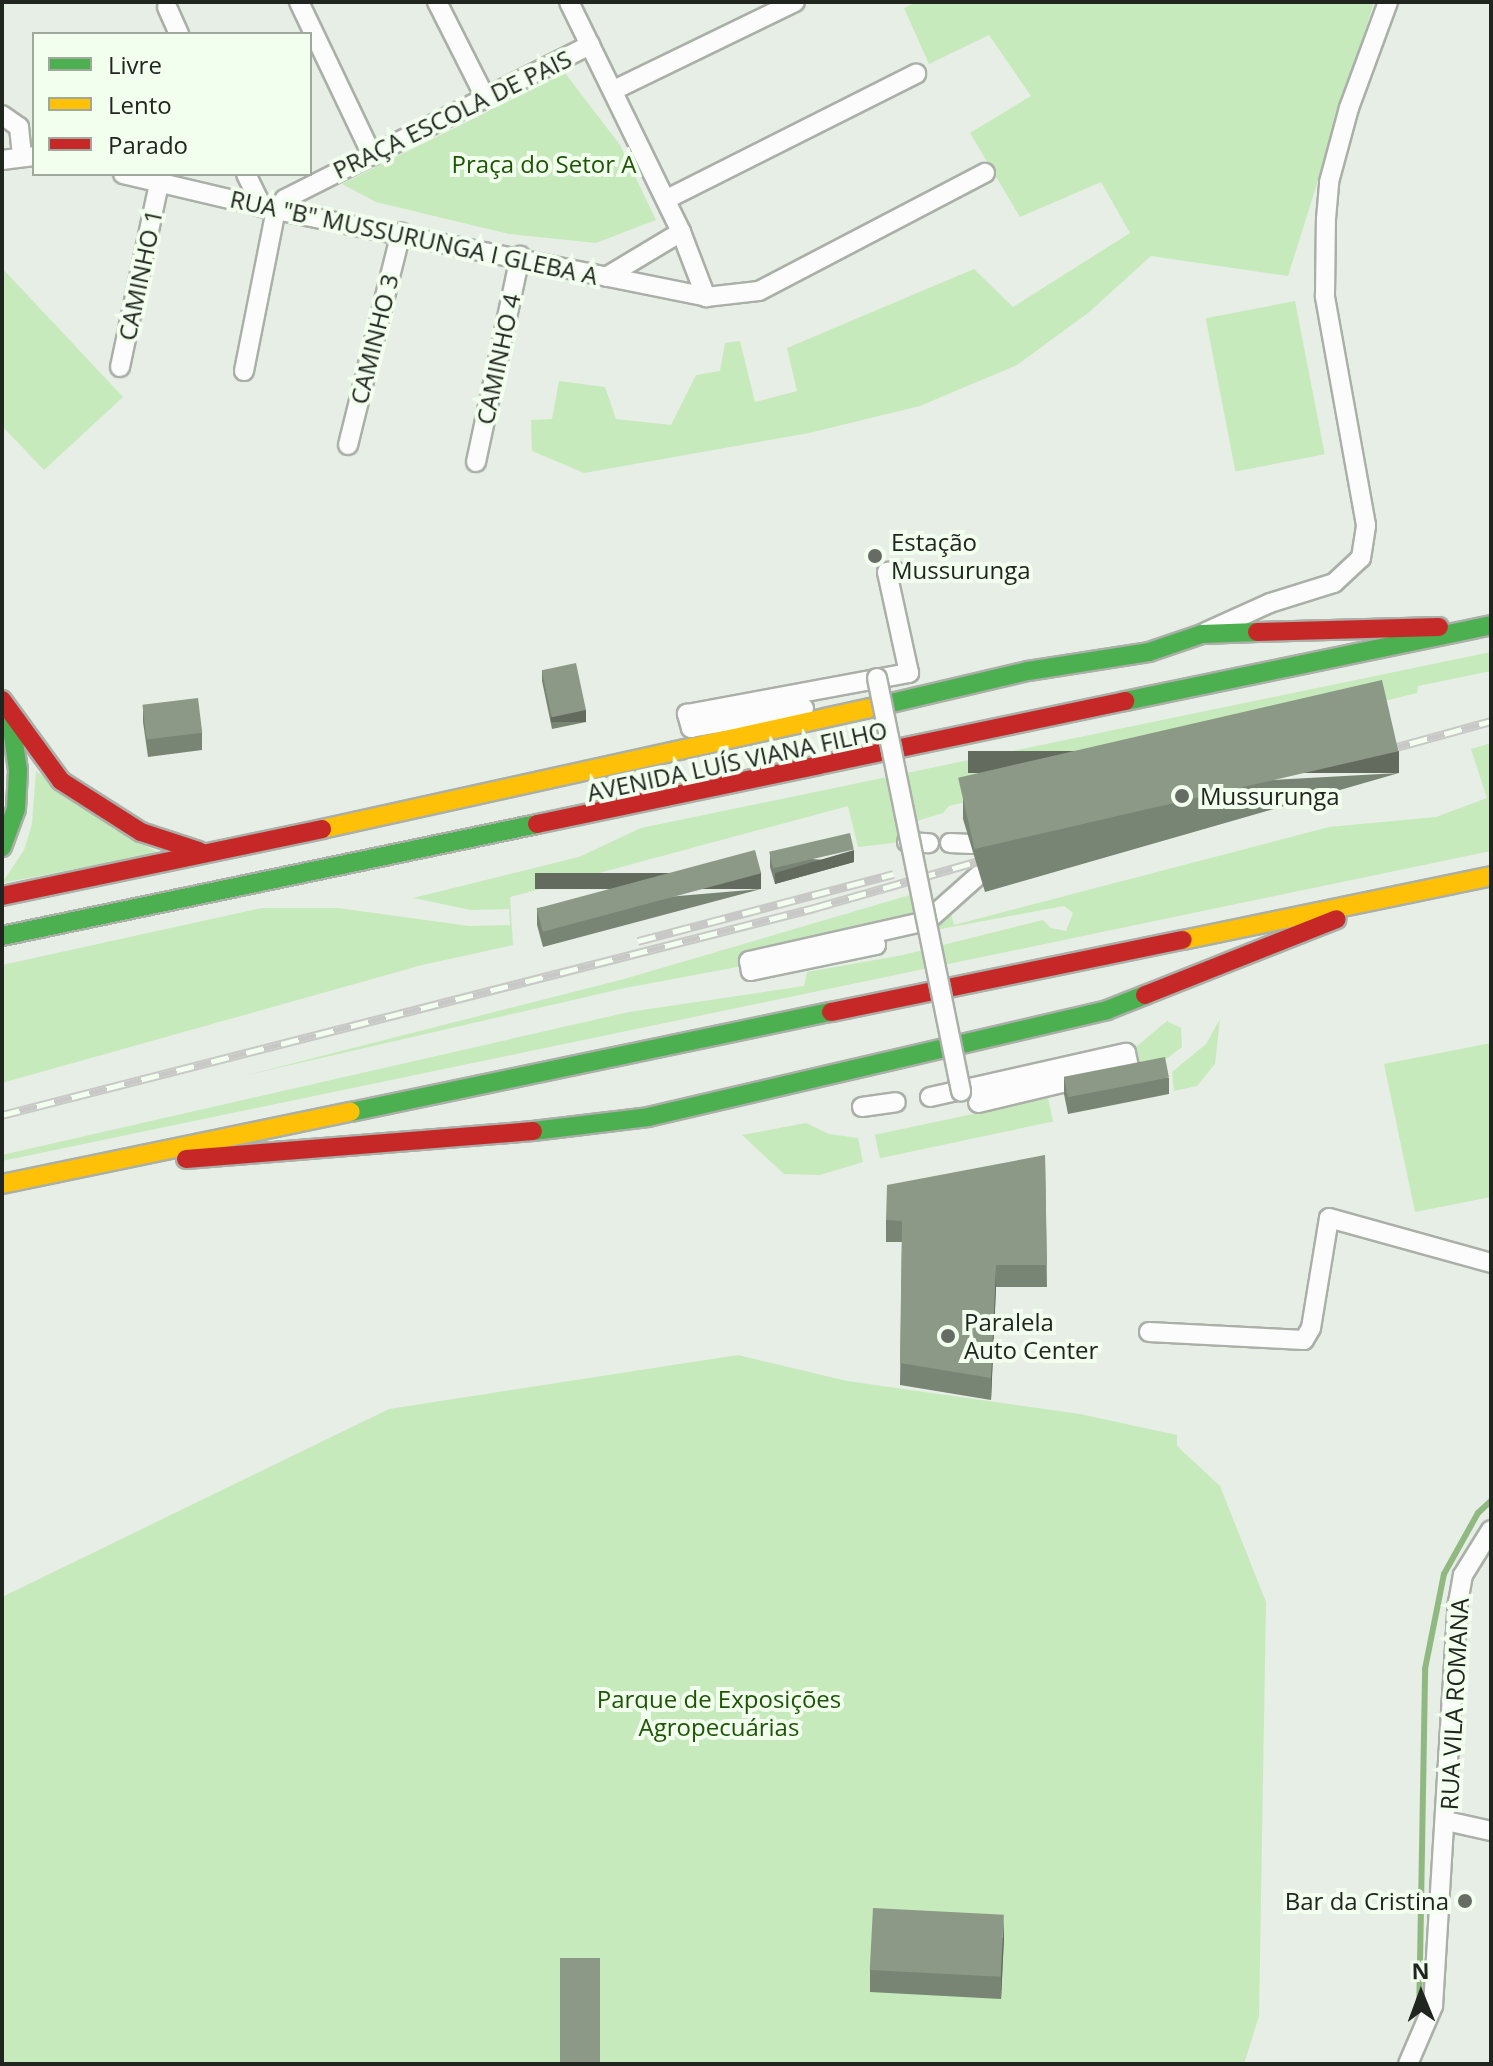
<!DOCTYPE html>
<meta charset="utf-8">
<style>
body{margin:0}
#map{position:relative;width:1493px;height:2066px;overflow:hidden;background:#e7eee5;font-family:"Open Sans",sans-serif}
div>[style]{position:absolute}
.green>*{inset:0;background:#c6eabb;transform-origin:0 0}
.stream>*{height:6px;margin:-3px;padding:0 3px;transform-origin:3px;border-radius:3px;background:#90b982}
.roads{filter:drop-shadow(2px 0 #aaafa8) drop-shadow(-2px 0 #aaafa8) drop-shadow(0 2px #aaafa8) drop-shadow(0 -2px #aaafa8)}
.street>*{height:18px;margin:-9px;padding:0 9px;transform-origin:9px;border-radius:9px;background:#fbfcfb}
.fast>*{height:18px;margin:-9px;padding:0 9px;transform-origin:9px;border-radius:9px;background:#4caf50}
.slow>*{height:18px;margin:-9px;padding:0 9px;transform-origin:9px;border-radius:9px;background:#ffc107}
.jam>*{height:18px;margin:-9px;padding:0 9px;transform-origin:9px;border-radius:9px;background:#c62828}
.rail>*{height:9px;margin-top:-4.5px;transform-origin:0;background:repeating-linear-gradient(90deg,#f2ffee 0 18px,#c8c9c6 0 36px);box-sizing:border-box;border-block:2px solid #c8c9c6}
.bridges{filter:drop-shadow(2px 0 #aaafa8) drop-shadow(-2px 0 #aaafa8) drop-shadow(0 2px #aaafa8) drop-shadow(0 -2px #aaafa8)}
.street-bridge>*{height:18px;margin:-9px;padding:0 9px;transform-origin:9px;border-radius:9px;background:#fbfcfb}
.wall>*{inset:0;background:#788474}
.shaded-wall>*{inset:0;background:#626b5e;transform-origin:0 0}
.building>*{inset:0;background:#8c9987;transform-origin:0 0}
.dots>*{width:22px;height:22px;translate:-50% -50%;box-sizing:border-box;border:4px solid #f2ffee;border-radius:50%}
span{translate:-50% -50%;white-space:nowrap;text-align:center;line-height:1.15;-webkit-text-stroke:8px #f2ffee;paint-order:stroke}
.street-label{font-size:24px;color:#20251f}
.park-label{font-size:24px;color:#1e5505}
.poi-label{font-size:24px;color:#20251f}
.left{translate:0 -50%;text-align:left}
.right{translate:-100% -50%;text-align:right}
.frame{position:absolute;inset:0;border:4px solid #20251f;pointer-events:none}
.legend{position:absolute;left:32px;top:32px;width:280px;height:144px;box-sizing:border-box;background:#f2ffee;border:2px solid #9ea89b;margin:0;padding:10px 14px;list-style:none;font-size:24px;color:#20251f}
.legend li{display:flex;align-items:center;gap:16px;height:40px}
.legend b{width:40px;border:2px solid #9ea89b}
.north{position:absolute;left:1381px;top:1954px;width:80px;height:80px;-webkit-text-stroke:6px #f2ffee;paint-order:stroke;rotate:359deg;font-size:22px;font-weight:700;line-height:32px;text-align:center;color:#20251f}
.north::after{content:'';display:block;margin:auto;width:28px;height:36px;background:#20251f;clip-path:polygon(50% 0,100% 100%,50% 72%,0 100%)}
</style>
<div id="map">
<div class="green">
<div style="clip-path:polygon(917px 2px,1374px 2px,1288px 276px,1151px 256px,1088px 313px,1017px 365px,920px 406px,809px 433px,584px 473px,532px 451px,531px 420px,552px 419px,559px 381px,605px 387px,616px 419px,671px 425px,696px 375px,720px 371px,725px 343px,740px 341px,755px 402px,797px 391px,787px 348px,974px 269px,1013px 307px,1130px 233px,1101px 182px,1020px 217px,970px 133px,1031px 96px,989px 35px,929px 64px,904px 8px)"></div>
<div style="clip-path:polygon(565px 73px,620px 145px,656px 220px,596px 243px,509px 234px,376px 202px,342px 184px)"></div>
<div style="clip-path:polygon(2px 268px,123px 397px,44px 470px,2px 426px)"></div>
<div style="left:1295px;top:301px;width:156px;height:91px;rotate:79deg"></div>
<div style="clip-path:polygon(1491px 652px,1491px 671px,1418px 686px,1417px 693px,949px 806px,943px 813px,917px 821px,919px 840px,858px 847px,848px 806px,510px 897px,513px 945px,422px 965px,2px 1083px,2px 965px,262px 908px,338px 908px,469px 926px,510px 925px,509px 909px,471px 910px,413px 898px,579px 857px,641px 828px)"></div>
<div style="clip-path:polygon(1491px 743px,1491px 851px,2px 1161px,2px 1155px,629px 1012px,804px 986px,807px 972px,903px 955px,1043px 920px,1051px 928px,1066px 931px,1073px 913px,1064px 906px,625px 988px,239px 1077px,624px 979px,927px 890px,937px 914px,950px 910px,954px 925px,1329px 827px,1436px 817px,1487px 798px,1471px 749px)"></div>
<div style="clip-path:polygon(36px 771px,114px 829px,159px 853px,2px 883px,24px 850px,32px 824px)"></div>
<div style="clip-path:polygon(1220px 1019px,1215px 1064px,1197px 1086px,1174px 1091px,1172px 1072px,1206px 1044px)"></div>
<div style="clip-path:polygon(1167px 1021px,1181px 1028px,1182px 1047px,1161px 1063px,1136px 1063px,1131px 1051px)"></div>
<div style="clip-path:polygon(1491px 1043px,1491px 1197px,1415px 1212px,1384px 1064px)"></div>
<div style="left:1048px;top:1098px;width:24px;height:177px;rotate:78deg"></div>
<div style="clip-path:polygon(806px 1123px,829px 1134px,858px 1138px,863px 1162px,820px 1175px,784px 1174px,742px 1135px)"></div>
<div style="clip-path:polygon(738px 1355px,847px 1381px,1080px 1414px,1177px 1435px,1177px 1446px,1220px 1486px,1266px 1602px,1259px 2016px,1244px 2064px,2px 2064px,2px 1597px,389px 1409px)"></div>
</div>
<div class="stream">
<div style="left:1419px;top:2021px;width:352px;rotate:-89deg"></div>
<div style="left:1425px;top:1669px;width:97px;rotate:-78.7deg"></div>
<div style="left:1444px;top:1574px;width:70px;rotate:-60.9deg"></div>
<div style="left:1478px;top:1513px;width:18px;rotate:-43deg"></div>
</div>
<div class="roads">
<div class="street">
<div style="left:299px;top:2px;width:170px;rotate:64.5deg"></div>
<div style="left:437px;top:2px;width:109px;rotate:63.2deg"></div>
<div style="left:569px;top:2px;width:256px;rotate:64deg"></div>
<div style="left:681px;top:232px;width:87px;rotate:149deg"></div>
<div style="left:167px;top:7px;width:30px;rotate:66deg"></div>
<div style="left:614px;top:90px;width:201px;rotate:-25.9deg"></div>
<div style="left:2px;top:115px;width:21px;rotate:35deg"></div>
<div style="left:19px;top:127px;width:28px;rotate:84deg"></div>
<div style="left:2px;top:160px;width:32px;rotate:-7deg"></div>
<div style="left:123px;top:174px;width:157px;rotate:13.2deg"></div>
<div style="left:276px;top:210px;width:439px;rotate:11.4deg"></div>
<div style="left:706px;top:297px;width:53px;rotate:-6.5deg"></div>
<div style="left:759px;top:291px;width:255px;rotate:-27.6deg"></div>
<div style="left:246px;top:174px;width:37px;rotate:64deg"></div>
<div style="left:667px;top:199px;width:279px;rotate:-26.7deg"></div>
<div style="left:681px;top:232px;width:70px;rotate:69deg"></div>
<div style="left:120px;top:367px;width:187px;rotate:-78deg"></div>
<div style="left:244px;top:371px;width:164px;rotate:-78.8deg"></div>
<div style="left:276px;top:210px;width:14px;rotate:-51deg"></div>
<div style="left:285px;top:199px;width:342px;rotate:-26.8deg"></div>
<div style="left:348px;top:445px;width:219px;rotate:-76deg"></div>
<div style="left:476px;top:462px;width:211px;rotate:-77.9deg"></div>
<div style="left:1206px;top:632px;width:70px;rotate:-24.4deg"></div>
<div style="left:1270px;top:603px;width:67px;rotate:-17.4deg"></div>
<div style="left:1334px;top:583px;width:37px;rotate:-43deg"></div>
<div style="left:1361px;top:558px;width:33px;rotate:-81deg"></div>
<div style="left:1366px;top:525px;width:233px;rotate:-100.2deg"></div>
<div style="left:1325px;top:296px;width:77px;rotate:-89.3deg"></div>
<div style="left:1326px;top:219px;width:37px;rotate:-85deg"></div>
<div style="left:1329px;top:182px;width:77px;rotate:-74.9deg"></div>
<div style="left:1349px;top:108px;width:113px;rotate:-69.8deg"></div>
<div style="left:804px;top:708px;width:115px;rotate:170deg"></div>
<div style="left:691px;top:728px;width:15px;rotate:-106deg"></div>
<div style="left:687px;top:714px;width:226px;rotate:-10.5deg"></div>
<div style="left:909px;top:673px;width:103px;rotate:-102.3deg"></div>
<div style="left:887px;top:572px;width:8px;rotate:-7deg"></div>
<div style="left:907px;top:842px;width:22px;rotate:3deg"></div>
<div style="left:950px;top:843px;width:21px;rotate:3deg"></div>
<div style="left:793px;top:957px;width:83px;rotate:-12.5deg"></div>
<div style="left:874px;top:939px;width:6px;rotate:72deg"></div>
<div style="left:876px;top:945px;width:128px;rotate:168.3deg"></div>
<div style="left:751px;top:971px;width:10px;rotate:-101deg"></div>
<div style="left:749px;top:961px;width:182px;rotate:-12.7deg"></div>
<div style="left:927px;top:921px;width:71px;rotate:-41.6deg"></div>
<div style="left:930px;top:1097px;width:201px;rotate:-12.7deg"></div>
<div style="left:1126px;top:1053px;width:14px;rotate:78deg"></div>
<div style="left:1129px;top:1067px;width:155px;rotate:166.6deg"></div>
<div style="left:862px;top:1107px;width:34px;rotate:-8deg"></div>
<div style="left:1149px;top:1332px;width:155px;rotate:3deg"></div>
<div style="left:1304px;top:1340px;width:14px;rotate:-60deg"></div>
<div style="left:1311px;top:1328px;width:111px;rotate:-80.7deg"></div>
<div style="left:1329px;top:1218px;width:168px;rotate:15.5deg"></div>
<div style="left:1446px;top:1821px;width:46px;rotate:12.5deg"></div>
<div style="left:1408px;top:2064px;width:63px;rotate:-66.7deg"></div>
<div style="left:1433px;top:2006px;width:404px;rotate:-86.5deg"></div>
<div style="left:1458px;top:1603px;width:28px;rotate:-80deg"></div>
<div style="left:1463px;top:1575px;width:53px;rotate:-58.1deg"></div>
</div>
<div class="fast">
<div style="left:1125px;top:701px;width:374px;rotate:-11.7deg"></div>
<div style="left:870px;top:708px;width:162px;rotate:-13.2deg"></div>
<div style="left:1028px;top:671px;width:122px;rotate:-8.9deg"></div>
<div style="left:1149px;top:652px;width:56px;rotate:-18.8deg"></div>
<div style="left:1202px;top:634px;width:55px;rotate:-2.1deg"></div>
<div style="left:2px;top:847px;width:40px;rotate:-69.8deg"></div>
<div style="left:16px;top:809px;width:39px;rotate:-87deg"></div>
<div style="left:18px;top:770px;width:49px;rotate:-98.3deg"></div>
<div style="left:2px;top:936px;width:547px;rotate:-11.82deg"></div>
<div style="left:351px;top:1112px;width:490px;rotate:-11.8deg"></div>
<div style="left:533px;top:1131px;width:116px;rotate:-6.9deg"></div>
<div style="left:648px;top:1117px;width:471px;rotate:-13.1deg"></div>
<div style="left:1107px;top:1010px;width:41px;rotate:-21.5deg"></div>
</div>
<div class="slow">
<div style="left:322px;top:829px;width:561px;rotate:-12.45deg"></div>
<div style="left:1183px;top:940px;width:315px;rotate:-11.7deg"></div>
<div style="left:2px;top:1184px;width:356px;rotate:-11.7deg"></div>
</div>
<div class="jam">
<div style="left:1257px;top:632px;width:182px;rotate:-1.6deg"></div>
<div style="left:2px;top:700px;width:100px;rotate:53.9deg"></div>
<div style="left:61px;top:781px;width:95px;rotate:32.5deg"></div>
<div style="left:141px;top:832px;width:61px;rotate:18.1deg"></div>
<div style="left:537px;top:824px;width:601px;rotate:-11.81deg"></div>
<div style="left:2px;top:896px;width:327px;rotate:-11.8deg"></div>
<div style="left:1145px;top:995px;width:206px;rotate:-21.6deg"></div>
<div style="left:831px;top:1012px;width:359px;rotate:-11.6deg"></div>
<div style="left:186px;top:1159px;width:348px;rotate:-4.6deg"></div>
</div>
</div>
<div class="rail">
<div style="left:1375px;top:753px;width:120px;rotate:-15.4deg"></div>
<div style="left:638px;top:941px;width:264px;rotate:-14.7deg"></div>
<div style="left:2px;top:1115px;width:838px;rotate:-14.3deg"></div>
<div style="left:814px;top:908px;width:190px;rotate:-15.9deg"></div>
</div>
<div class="bridges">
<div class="street-bridge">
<div style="left:877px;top:678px;width:422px;rotate:78.5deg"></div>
</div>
</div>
<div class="wall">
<div style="clip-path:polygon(542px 670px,586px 722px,552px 729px,542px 681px)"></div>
<div style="clip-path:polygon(143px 706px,202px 733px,202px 750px,148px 757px,143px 722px)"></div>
<div style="clip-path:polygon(1399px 773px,985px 892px,963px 819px,963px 797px)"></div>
<div style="clip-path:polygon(770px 856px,854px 862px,775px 884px,770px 867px)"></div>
<div style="clip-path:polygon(761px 889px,543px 947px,537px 925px,537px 908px)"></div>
<div style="clip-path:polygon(1064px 1077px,1169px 1078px,1169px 1094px,1068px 1114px,1064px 1094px)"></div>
<div style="clip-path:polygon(1045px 1155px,1047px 1287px,996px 1287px,991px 1400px,900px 1385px,902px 1242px,886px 1242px,886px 1220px)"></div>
<div style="clip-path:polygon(1004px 1937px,1001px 1999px,870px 1992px,870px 1970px)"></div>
</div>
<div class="shaded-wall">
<div style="left:586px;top:710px;width:12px;height:35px;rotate:90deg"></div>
<div style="left:1399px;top:751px;width:22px;height:431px;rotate:90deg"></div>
<div style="clip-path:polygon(854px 850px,854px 862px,775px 884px,775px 873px)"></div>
<div style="left:761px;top:873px;width:16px;height:226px;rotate:90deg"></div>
<div style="clip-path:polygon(996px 1265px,996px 1287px,991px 1400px,991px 1378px)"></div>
<div style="clip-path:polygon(1004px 1915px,1004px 1937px,1001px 1999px,1001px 1977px)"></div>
</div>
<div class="building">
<div style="left:576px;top:663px;width:48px;height:35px;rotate:78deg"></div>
<div style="left:1382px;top:680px;width:73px;height:435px;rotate:77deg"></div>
<div style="left:198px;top:698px;width:35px;height:56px;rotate:83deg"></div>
<div style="left:850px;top:833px;width:17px;height:83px;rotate:77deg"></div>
<div style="left:755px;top:850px;width:24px;height:226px;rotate:75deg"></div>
<div style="left:1165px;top:1057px;width:21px;height:103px;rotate:79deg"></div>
<div style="clip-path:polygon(1045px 1155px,1047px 1265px,996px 1265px,991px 1378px,900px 1363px,902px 1221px,886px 1220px,887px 1185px)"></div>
<div style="left:873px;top:1908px;width:131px;height:62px;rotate:3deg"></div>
<div style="left:560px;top:1958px;width:40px;height:106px"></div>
</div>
<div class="dots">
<div style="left:875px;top:556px;background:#666b64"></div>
<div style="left:1182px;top:796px;background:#666b64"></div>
<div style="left:948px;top:1336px;background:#666b64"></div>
<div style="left:1465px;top:1901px;background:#666b64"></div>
</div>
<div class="street-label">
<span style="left:452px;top:114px;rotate:-26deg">PRAÇA ESCOLA DE PAIS</span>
<span style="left:414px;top:237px;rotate:12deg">RUA "B" MUSSURUNGA I GLEBA A</span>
<span style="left:140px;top:275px;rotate:-78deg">CAMINHO 1</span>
<span style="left:374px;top:339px;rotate:-76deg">CAMINHO 3</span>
<span style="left:498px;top:359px;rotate:-78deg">CAMINHO 4</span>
<span style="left:737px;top:761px;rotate:-12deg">AVENIDA LUÍS VIANA FILHO</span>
<span style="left:1454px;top:1704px;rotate:-87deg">RUA VILA ROMANA</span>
</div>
<div class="park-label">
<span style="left:544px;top:164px">Praça do Setor A</span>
<span style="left:719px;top:1713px">Parque de Exposições<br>Agropecuárias</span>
</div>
<div class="poi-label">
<span class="left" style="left:891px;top:556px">Estação<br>Mussurunga</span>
<span class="left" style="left:1200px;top:796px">Mussurunga</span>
<span class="left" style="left:964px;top:1336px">Paralela<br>Auto Center</span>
<span class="right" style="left:1449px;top:1901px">Bar da Cristina</span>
</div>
<div class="frame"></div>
<ul class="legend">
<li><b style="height:10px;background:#4caf50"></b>Livre</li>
<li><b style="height:10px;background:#ffc107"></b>Lento</li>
<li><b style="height:10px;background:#c62828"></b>Parado</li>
</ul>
<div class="north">N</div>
</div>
